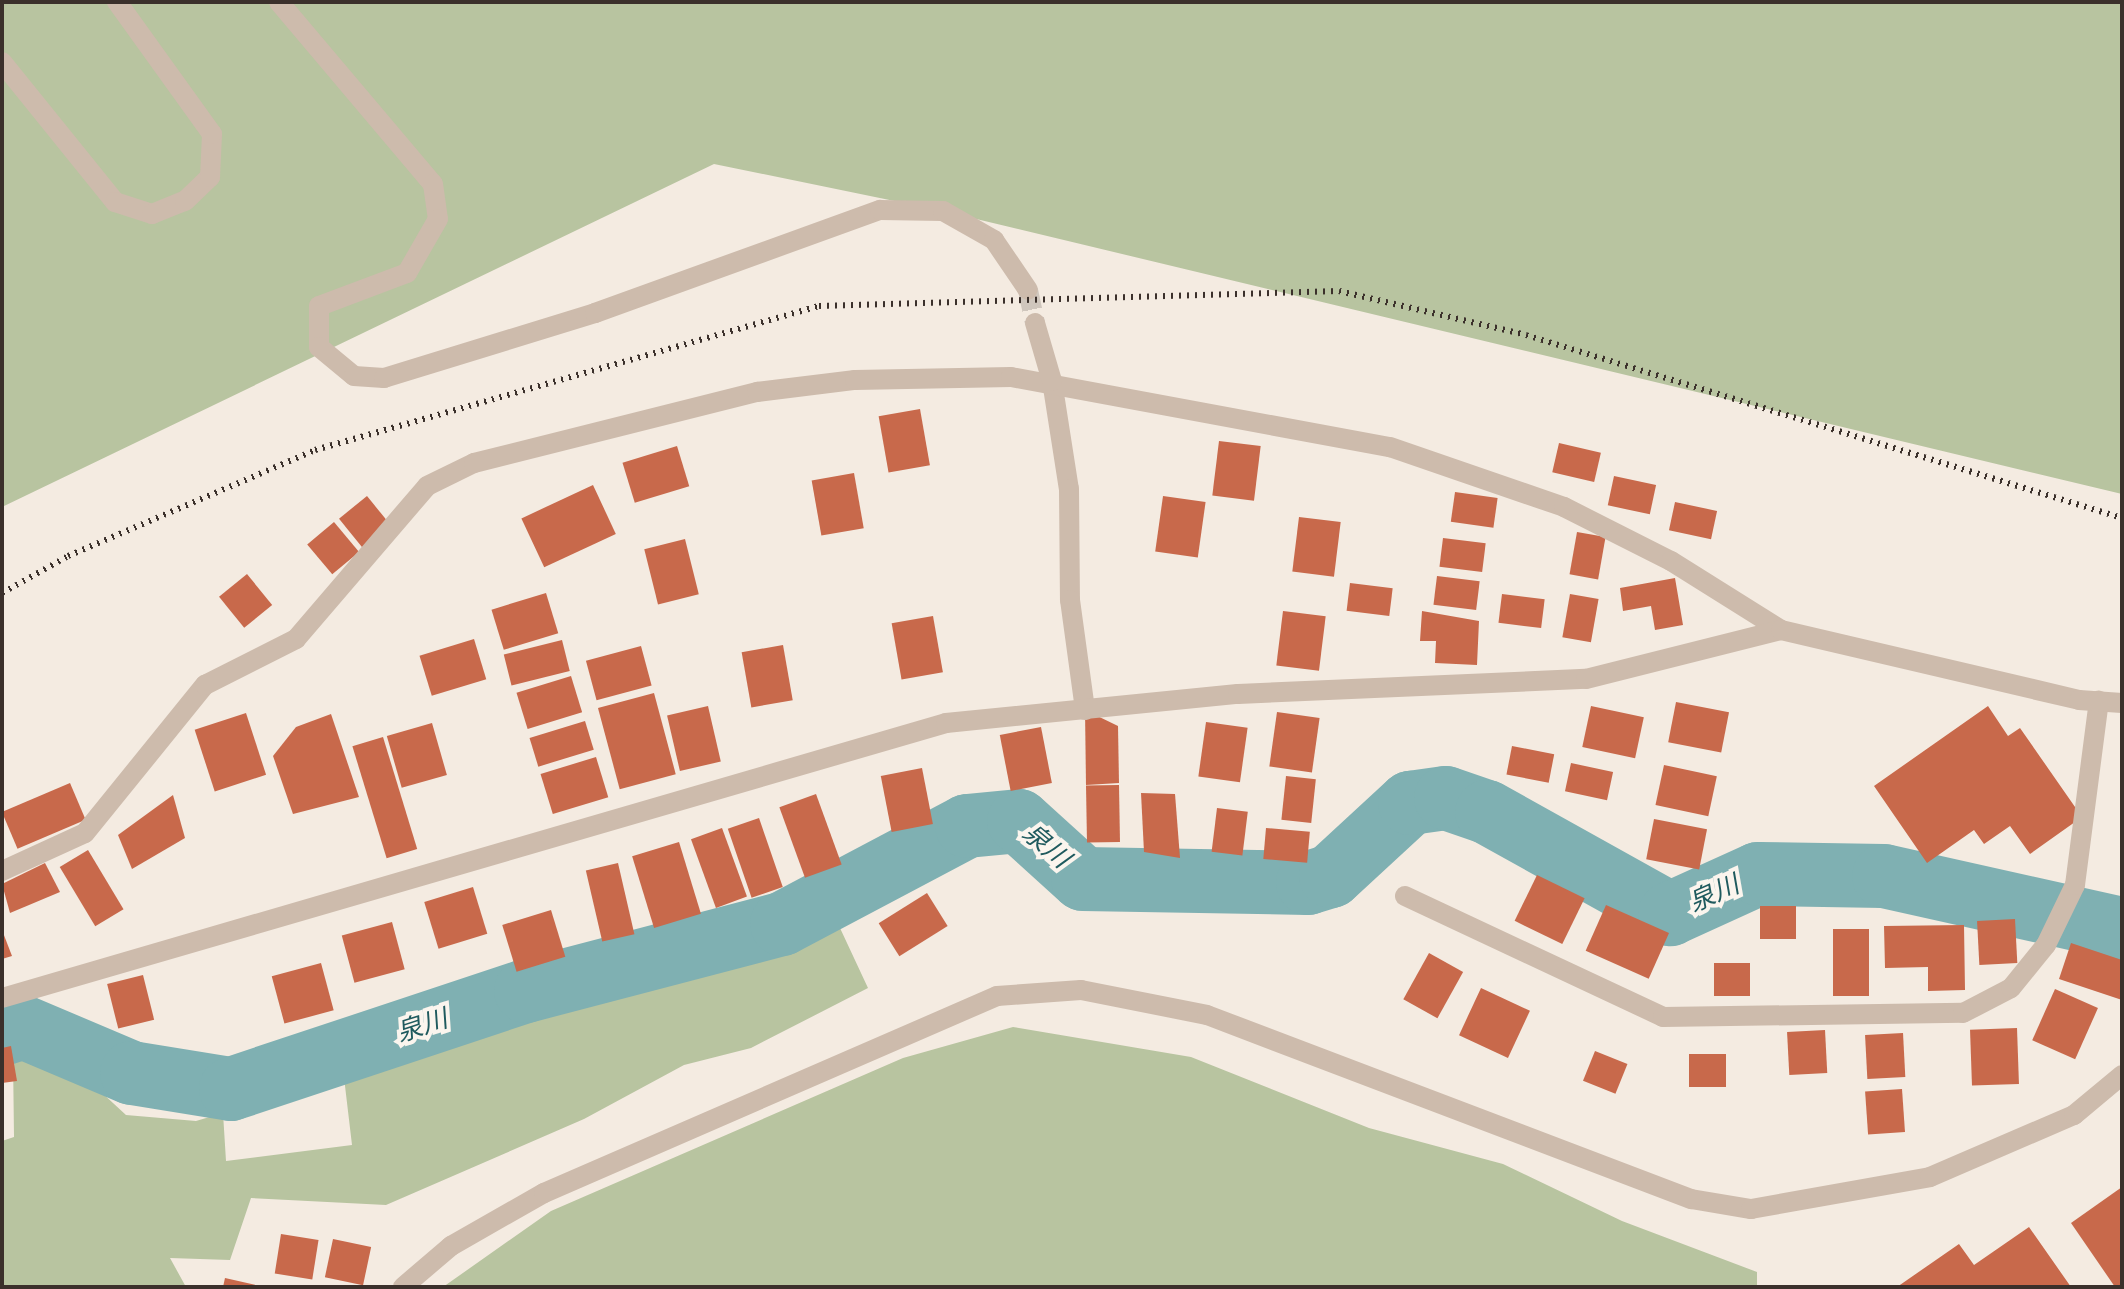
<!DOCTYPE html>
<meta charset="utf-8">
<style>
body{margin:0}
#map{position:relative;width:2124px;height:1289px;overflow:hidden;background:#f4ebe1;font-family:"Work Sans","Noto Sans JP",sans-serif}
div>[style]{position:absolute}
.green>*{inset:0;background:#b8c4a0}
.river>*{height:64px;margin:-32px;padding:0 32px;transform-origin:32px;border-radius:32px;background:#7fb0b2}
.building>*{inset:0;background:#c8694b;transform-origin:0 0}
.tertiary-tunnel>*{height:20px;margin-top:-10px;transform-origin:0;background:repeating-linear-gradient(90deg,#cfc6bd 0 20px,transparent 0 30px)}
.minor>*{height:20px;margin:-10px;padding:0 10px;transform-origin:10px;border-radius:10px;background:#cdbbac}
.tertiary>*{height:20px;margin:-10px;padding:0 10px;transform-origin:10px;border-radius:10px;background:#cdbbac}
.rail>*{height:6px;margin-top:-3px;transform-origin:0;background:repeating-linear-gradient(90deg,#3b302b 0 2px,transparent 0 8px)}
span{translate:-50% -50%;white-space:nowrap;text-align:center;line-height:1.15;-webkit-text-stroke:8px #fbf5ee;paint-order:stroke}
.water-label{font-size:26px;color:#1f5a5e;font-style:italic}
.frame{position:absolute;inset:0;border:4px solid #3b302b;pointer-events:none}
</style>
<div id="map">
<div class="green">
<div style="clip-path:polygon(2px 2px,2122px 2px,2122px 494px,943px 211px,714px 164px,2px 507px)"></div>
<div style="clip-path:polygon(833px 913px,868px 988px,751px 1048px,684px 1065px,584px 1119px,386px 1205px,251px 1198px,230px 1260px,170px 1258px,186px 1287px,2px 1287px,2px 1141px,14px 1137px,13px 1058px,74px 1067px,126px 1115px,196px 1121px,223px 1113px,226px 1161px,352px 1145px,343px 1069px,774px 943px)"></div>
<div style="clip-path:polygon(1013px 1027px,1191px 1057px,1369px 1128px,1503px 1164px,1622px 1221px,1757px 1272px,1757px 1287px,443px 1287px,551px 1211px,903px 1058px)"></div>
</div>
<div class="river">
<div style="left:2px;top:1034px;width:22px;rotate:-18deg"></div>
<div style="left:23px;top:1027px;width:118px;rotate:22.9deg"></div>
<div style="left:132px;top:1073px;width:100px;rotate:9.2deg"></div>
<div style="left:231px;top:1089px;width:311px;rotate:-18.4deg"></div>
<div style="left:526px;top:991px;width:265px;rotate:-14.7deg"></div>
<div style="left:782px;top:924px;width:209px;rotate:-27.9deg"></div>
<div style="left:967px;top:826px;width:52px;rotate:-5.5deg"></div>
<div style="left:1019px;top:821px;width:86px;rotate:42.2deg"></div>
<div style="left:1083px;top:879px;width:225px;rotate:1deg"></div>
<div style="left:1308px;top:883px;width:24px;rotate:-17deg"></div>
<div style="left:1331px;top:876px;width:108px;rotate:-42.7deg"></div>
<div style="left:1410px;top:803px;width:36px;rotate:-8deg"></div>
<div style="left:1446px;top:798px;width:43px;rotate:18.9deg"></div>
<div style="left:1487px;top:812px;width:210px;rotate:29.1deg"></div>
<div style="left:1670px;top:914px;width:97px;rotate:-24.4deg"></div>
<div style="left:1758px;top:874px;width:126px;rotate:0.9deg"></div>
<div style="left:1884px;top:876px;width:244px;rotate:12.6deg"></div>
</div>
<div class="building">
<div style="left:920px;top:409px;width:57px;height:42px;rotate:80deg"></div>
<div style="left:1219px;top:441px;width:42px;height:55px;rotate:7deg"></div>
<div style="left:1559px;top:443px;width:43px;height:30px;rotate:13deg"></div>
<div style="left:677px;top:446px;width:42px;height:57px;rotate:73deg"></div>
<div style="left:854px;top:473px;width:56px;height:43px;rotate:80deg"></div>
<div style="left:1614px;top:476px;width:43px;height:30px;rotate:12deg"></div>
<div style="left:593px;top:485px;width:54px;height:79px;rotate:65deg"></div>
<div style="left:1455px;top:492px;width:43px;height:30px;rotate:8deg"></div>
<div style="left:367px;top:496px;width:40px;height:36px;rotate:51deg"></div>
<div style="left:1163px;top:496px;width:43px;height:56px;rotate:8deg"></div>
<div style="left:1675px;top:502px;width:43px;height:29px;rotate:12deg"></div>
<div style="left:1299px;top:517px;width:42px;height:55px;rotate:7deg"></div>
<div style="left:334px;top:522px;width:39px;height:35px;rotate:50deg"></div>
<div style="left:1577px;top:532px;width:29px;height:43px;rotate:10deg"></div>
<div style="left:1443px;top:538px;width:43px;height:29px;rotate:7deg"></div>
<div style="left:685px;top:539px;width:57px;height:42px;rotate:76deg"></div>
<div style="left:247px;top:574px;width:40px;height:36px;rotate:51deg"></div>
<div style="left:1437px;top:576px;width:43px;height:29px;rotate:7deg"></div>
<div style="clip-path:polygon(1675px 578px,1683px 625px,1655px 630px,1651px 606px,1623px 611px,1620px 588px)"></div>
<div style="left:1350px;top:583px;width:43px;height:28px;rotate:7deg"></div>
<div style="left:546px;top:593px;width:42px;height:57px;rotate:73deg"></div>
<div style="left:1502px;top:594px;width:43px;height:29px;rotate:7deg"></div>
<div style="left:1570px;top:594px;width:29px;height:44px;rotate:10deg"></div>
<div style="left:1283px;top:611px;width:43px;height:55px;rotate:7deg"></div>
<div style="clip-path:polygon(1422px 611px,1479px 621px,1477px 665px,1435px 663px,1436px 641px,1420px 641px)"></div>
<div style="left:933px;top:616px;width:57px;height:42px;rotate:80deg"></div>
<div style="left:474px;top:639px;width:42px;height:57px;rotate:73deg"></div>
<div style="left:562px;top:640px;width:32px;height:60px;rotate:76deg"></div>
<div style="left:783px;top:645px;width:56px;height:42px;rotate:80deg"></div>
<div style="left:641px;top:646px;width:41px;height:57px;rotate:75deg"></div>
<div style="left:571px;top:676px;width:38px;height:57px;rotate:73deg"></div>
<div style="left:654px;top:693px;width:84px;height:58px;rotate:75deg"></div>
<div style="left:1676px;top:702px;width:54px;height:41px;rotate:11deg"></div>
<div style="left:708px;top:706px;width:57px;height:42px;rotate:77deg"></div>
<div style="left:1591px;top:706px;width:54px;height:42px;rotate:12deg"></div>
<div style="clip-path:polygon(1988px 706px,2008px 736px,2020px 728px,2082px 817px,2030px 854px,2010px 826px,1984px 844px,1974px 830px,1927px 863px,1874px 786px)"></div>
<div style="clip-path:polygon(1085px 710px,1118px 726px,1119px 783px,1086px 785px)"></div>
<div style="left:1277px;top:712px;width:43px;height:55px;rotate:8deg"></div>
<div style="left:246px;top:713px;width:65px;height:54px;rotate:72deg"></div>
<div style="clip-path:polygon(331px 714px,359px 797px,293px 814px,273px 756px,296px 727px)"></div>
<div style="left:585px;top:721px;width:30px;height:58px;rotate:73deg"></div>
<div style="left:1206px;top:722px;width:42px;height:55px;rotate:8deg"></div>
<div style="left:432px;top:723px;width:54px;height:47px;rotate:74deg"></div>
<div style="left:1041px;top:727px;width:57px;height:42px;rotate:79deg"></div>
<div style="left:383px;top:737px;width:117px;height:32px;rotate:73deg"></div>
<div style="left:1512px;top:746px;width:43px;height:29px;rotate:11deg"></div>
<div style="left:596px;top:757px;width:42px;height:58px;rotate:73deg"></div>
<div style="left:1571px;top:763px;width:43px;height:29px;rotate:12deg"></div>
<div style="left:1664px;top:765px;width:54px;height:41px;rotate:12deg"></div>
<div style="left:922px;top:768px;width:57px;height:42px;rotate:79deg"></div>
<div style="left:1286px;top:776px;width:30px;height:44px;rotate:6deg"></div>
<div style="left:70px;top:783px;width:40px;height:74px;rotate:67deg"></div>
<div style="left:1119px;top:785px;width:57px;height:33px;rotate:89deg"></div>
<div style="clip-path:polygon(1141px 793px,1175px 794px,1180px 858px,1144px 852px)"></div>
<div style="left:816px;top:794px;width:75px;height:39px;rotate:70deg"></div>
<div style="clip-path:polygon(173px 795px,185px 838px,132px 869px,118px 835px)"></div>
<div style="left:1217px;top:808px;width:31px;height:44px;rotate:7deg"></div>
<div style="left:759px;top:818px;width:73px;height:33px;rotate:71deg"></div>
<div style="left:1654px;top:819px;width:54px;height:41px;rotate:11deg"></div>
<div style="left:722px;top:828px;width:73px;height:33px;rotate:70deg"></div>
<div style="left:1266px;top:828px;width:44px;height:31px;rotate:5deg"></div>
<div style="left:679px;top:842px;width:75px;height:49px;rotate:73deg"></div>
<div style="left:88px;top:850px;width:69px;height:33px;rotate:59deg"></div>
<div style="clip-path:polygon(45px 863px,60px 892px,10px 913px,2px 884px)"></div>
<div style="left:618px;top:863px;width:73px;height:33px;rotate:77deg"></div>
<div style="left:1537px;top:875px;width:53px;height:51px;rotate:26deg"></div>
<div style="left:473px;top:887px;width:49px;height:51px;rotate:73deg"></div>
<div style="left:927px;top:893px;width:39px;height:57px;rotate:58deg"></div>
<div style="left:1606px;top:905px;width:69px;height:50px;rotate:24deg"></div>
<div style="left:1796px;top:906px;width:33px;height:36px;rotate:90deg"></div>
<div style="left:551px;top:910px;width:49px;height:51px;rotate:73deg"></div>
<div style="left:2015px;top:919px;width:44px;height:38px;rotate:87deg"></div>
<div style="left:392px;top:922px;width:49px;height:52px;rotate:75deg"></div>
<div style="clip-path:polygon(1964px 925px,1965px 990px,1928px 991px,1928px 967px,1885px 968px,1884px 926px)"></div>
<div style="left:1833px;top:929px;width:36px;height:67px"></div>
<div style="clip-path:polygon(2px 930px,12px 956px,2px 959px)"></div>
<div style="clip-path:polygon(2071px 943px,2122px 960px,2122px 1000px,2059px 979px)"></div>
<div style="left:1429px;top:953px;width:39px;height:53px;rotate:29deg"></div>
<div style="left:321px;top:963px;width:49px;height:51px;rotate:75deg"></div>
<div style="left:1714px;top:963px;width:36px;height:33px"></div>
<div style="left:143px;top:975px;width:46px;height:37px;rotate:76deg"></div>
<div style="left:1481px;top:988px;width:54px;height:52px;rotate:25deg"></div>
<div style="left:2055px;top:989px;width:47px;height:56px;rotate:24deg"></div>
<div style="left:2017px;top:1028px;width:56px;height:47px;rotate:88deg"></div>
<div style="left:1825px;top:1030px;width:43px;height:38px;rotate:87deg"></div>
<div style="left:1903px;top:1033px;width:44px;height:38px;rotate:87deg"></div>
<div style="clip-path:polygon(11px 1046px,17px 1081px,2px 1083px,2px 1048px)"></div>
<div style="left:1595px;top:1051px;width:35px;height:32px;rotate:22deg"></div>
<div style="left:1689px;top:1054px;width:37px;height:33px"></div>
<div style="left:1902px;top:1089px;width:43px;height:37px;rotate:86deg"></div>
<div style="clip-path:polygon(2122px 1187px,2122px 1287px,2115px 1287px,2071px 1223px)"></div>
<div style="clip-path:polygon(2029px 1227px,2071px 1287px,1897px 1287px,1959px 1244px,1974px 1265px)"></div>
<div style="left:281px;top:1234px;width:38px;height:40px;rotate:9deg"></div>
<div style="left:333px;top:1239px;width:39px;height:39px;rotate:12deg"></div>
<div style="clip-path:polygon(225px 1278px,260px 1286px,260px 1287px,223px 1287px)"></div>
</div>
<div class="tertiary-tunnel">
<div style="left:1028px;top:290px;width:34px;rotate:78deg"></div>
</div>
<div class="minor">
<div style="left:1052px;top:381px;width:109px;rotate:81.1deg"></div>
<div style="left:1069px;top:489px;width:111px;rotate:89.5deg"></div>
<div style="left:1070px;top:600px;width:111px;rotate:82.2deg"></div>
<div style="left:2px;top:871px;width:91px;rotate:-24.6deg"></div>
<div style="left:85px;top:833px;width:191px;rotate:-51deg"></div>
<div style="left:205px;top:685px;width:102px;rotate:-26.8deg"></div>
<div style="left:296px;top:639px;width:201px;rotate:-49.4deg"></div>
<div style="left:427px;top:486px;width:52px;rotate:-26.1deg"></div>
<div style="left:474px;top:463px;width:292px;rotate:-14.1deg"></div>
<div style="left:757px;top:392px;width:99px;rotate:-7deg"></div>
<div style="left:855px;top:380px;width:156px;rotate:-1.1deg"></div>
<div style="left:1011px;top:377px;width:385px;rotate:10.5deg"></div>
<div style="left:1390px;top:447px;width:184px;rotate:19deg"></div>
<div style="left:1564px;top:507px;width:120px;rotate:26.8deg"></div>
<div style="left:1671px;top:561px;width:130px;rotate:32.1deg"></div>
<div style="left:1405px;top:896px;width:285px;rotate:25.1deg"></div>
<div style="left:1663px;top:1017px;width:300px;rotate:-0.8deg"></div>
<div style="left:1963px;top:1013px;width:54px;rotate:-27.5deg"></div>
<div style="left:2011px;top:988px;width:55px;rotate:-50.9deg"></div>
<div style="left:2046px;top:945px;width:67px;rotate:-64.2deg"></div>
<div style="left:2075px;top:885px;width:186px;rotate:-82.6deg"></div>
</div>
<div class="tertiary">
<div style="left:279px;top:2px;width:238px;rotate:49.8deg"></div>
<div style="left:433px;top:184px;width:35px;rotate:82deg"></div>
<div style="left:438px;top:219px;width:62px;rotate:119.9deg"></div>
<div style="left:407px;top:273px;width:94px;rotate:159.4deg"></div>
<div style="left:319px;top:306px;width:41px;rotate:90deg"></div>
<div style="left:319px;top:347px;width:45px;rotate:39.6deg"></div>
<div style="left:354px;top:376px;width:30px;rotate:4deg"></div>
<div style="left:384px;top:378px;width:221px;rotate:-17.1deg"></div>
<div style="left:595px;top:313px;width:303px;rotate:-19.9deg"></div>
<div style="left:880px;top:210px;width:63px;rotate:0.9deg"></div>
<div style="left:943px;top:211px;width:59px;rotate:29.6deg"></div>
<div style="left:994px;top:240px;width:60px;rotate:55.8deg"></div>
<div style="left:2px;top:62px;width:180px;rotate:51.1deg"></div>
<div style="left:115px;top:202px;width:39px;rotate:18deg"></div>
<div style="left:152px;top:214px;width:35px;rotate:-22deg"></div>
<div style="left:185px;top:201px;width:35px;rotate:-44deg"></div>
<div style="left:210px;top:177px;width:43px;rotate:-87.3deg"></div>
<div style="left:212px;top:134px;width:163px;rotate:-125.7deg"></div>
<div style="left:1035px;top:323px;width:60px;rotate:73.7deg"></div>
<div style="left:2px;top:998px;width:983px;rotate:-16.24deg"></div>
<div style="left:946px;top:723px;width:293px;rotate:-5.7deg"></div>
<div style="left:1238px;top:694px;width:348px;rotate:-2.5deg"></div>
<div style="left:1586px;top:679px;width:201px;rotate:-14.1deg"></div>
<div style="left:1781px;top:630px;width:306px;rotate:13.2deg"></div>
<div style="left:2079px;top:700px;width:43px;rotate:4deg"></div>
<div style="left:403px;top:1287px;width:63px;rotate:-40.5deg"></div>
<div style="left:451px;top:1246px;width:107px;rotate:-29.7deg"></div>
<div style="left:544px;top:1193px;width:494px;rotate:-23.5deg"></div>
<div style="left:997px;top:996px;width:84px;rotate:-4.1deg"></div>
<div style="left:1081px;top:990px;width:128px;rotate:11.2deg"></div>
<div style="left:1207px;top:1015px;width:518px;rotate:20.82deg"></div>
<div style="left:1691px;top:1199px;width:61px;rotate:9.5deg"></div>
<div style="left:1751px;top:1209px;width:182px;rotate:-10.1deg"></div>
<div style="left:1930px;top:1177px;width:157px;rotate:-23.3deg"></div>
<div style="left:2074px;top:1115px;width:62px;rotate:-39.8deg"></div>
</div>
<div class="rail">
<div style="left:2px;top:593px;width:76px;rotate:-29.3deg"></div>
<div style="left:68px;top:556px;width:269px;rotate:-23.2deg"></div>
<div style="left:315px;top:450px;width:524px;rotate:-15.95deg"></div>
<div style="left:819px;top:306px;width:520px;rotate:-1.65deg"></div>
<div style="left:1339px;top:291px;width:192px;rotate:13.2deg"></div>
<div style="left:1526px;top:335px;width:623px;rotate:17.07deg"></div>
</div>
<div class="water-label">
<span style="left:1046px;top:846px;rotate:40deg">泉川</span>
<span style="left:1714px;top:894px;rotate:-24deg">泉川</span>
<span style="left:422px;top:1026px;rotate:-18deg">泉川</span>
</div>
<div class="frame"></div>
</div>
